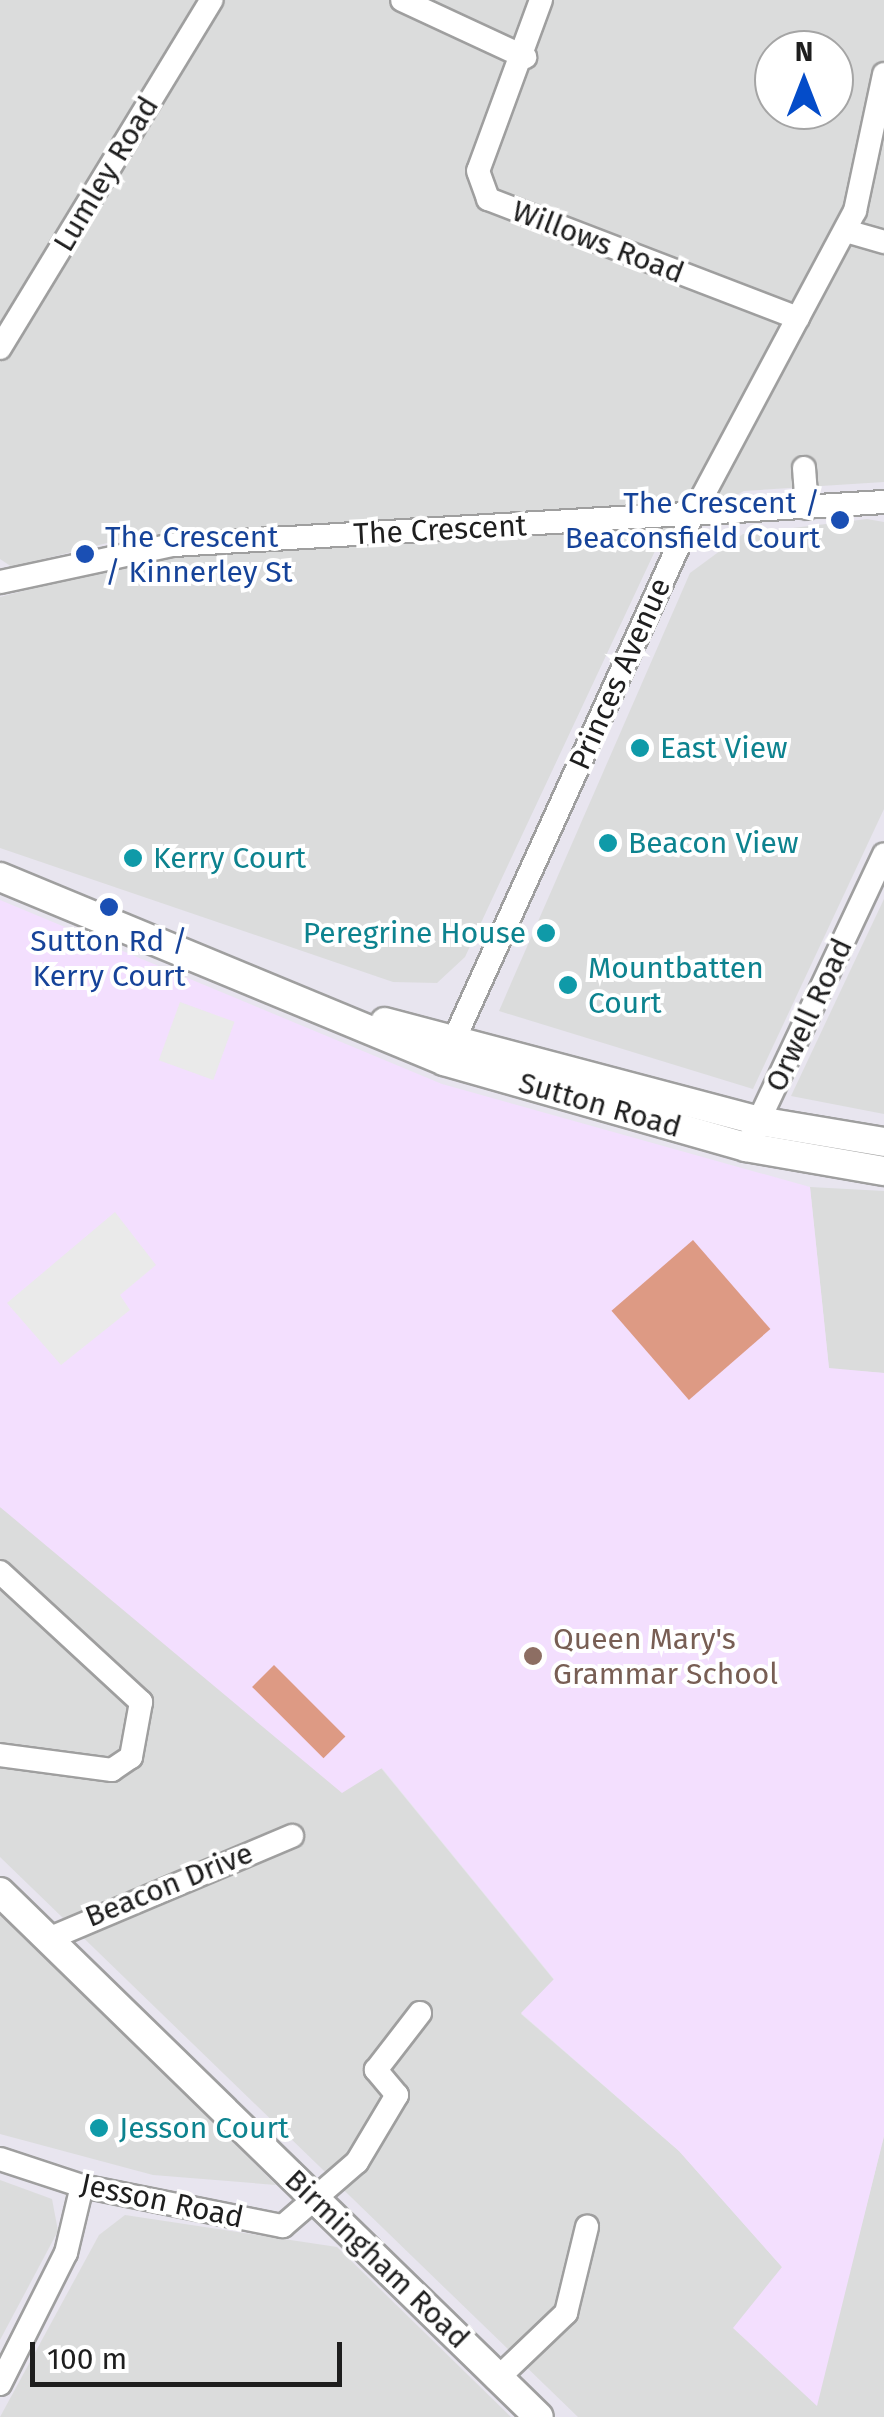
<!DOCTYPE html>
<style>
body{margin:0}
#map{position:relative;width:884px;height:2417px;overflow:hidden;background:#e8e5ef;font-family:"Fira Sans",sans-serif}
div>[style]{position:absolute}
.residential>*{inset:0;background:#dbdcdc}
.education>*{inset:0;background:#f3dffe}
.pitch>*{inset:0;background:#dd9a84;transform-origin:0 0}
.parking>*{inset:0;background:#eaeaea;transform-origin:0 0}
.roads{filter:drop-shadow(2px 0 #9f9f9f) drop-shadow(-2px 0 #9f9f9f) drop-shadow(0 2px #9f9f9f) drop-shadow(0 -2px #9f9f9f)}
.minor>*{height:22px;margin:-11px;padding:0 11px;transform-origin:11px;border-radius:11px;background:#fff}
.tertiary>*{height:28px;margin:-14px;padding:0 14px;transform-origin:14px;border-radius:14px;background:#fff}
.dots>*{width:28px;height:28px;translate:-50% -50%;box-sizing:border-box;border:5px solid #fff;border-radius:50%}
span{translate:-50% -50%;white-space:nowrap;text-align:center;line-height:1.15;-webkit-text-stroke:8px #fff;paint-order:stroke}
.street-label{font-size:30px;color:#1e1e1e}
.transit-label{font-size:30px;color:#164399}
.right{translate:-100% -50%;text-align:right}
.left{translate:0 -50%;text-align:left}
.culture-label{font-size:30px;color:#0d838f}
.education-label{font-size:30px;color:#785e54}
.north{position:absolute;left:754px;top:30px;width:100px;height:100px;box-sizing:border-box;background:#fff;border:2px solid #a5a5a5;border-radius:50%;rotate:0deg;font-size:28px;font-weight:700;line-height:40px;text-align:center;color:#1e1e1e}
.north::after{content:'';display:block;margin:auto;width:35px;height:45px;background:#044cc9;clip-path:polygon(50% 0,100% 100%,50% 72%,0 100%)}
.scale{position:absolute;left:30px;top:2342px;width:312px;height:45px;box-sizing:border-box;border:5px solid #1e1e1e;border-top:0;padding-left:12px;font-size:30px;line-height:35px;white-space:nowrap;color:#1e1e1e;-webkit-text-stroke:8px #fff;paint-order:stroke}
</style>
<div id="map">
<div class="residential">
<div style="clip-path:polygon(evenodd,0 0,884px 0,884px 482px,744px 491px,662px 536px,465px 957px,437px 983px,393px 982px,0 848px,0 597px,137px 561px,131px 537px,12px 567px,0 559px,0 0,774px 50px,834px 50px,834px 110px,774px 110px,774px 50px)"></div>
<div style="clip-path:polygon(867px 519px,884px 522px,884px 809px,753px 1089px,499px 1011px,690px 573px,743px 534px)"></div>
<div style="clip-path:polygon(884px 899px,884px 1114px,791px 1096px)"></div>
<div style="clip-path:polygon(810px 1187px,884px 1191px,884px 1373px,829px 1369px)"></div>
<div style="clip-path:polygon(0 1507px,381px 1768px,554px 1980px,521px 2014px,679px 2151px,782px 2267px,816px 2405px,884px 2136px,884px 2417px,578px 2417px,0 1857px)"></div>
<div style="clip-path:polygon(0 1915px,138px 2049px,276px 2185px,153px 2175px,0 2134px)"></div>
<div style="clip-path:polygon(0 2180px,52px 2199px,58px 2231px,0 2340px)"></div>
<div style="clip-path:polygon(125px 2215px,337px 2247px,511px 2417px,0 2417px,99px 2235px)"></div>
</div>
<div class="education">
<div style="clip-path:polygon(0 900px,442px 1084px,810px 1187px,829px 1368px,884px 1373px,884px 2136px,817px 2406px,733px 2328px,782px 2267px,679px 2151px,521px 2013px,554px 1979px,382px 1768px,342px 1793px,0 1507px)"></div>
</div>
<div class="pitch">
<div style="left:693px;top:1240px;width:118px;height:108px;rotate:49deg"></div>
<div style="left:274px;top:1665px;width:101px;height:31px;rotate:45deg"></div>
</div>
<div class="parking">
<div style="left:180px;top:1002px;width:58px;height:62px;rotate:20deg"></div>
<div style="clip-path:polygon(115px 1212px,156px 1265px,120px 1295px,130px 1310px,61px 1365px,7px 1303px)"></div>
</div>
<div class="roads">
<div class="minor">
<div style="left:402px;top:0;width:136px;rotate:24.9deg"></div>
<div style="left:541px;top:0;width:182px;rotate:110.2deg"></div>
<div style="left:478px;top:171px;width:30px;rotate:70deg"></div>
<div style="left:488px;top:199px;width:332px;rotate:21deg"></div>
<div style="left:846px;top:231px;width:40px;rotate:16deg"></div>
<div style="left:0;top:348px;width:407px;rotate:-58.7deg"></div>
<div style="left:804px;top:468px;width:40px;rotate:85.7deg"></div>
<div style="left:0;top:582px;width:177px;rotate:-12.1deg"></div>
<div style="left:173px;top:545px;width:712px;rotate:-3.46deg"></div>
<div style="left:448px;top:1053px;width:590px;rotate:-65.56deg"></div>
<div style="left:692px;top:516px;width:346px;rotate:-61.9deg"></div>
<div style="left:855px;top:211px;width:140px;rotate:-78deg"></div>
<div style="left:752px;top:1135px;width:310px;rotate:-64.8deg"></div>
<div style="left:0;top:1572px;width:192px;rotate:42.7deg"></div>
<div style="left:141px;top:1702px;width:56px;rotate:100.3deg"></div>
<div style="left:131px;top:1757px;width:23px;rotate:146deg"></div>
<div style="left:112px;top:1770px;width:113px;rotate:-172.4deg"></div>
<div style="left:48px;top:1939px;width:265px;rotate:-22.9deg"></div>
<div style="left:0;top:2159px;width:86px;rotate:18.2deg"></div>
<div style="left:82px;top:2186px;width:205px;rotate:11.3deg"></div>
<div style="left:283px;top:2226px;width:98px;rotate:-40.9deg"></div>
<div style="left:357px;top:2162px;width:78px;rotate:-59.2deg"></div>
<div style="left:397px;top:2095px;width:33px;rotate:-130deg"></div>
<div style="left:376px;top:2070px;width:72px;rotate:-52.3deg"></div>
<div style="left:499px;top:2377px;width:93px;rotate:-43.7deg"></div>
<div style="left:566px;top:2313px;width:89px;rotate:-76.3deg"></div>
<div style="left:0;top:2384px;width:147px;rotate:-63.3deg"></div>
<div style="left:66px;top:2253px;width:69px;rotate:-76.6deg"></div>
</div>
<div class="tertiary">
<div style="left:0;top:877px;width:481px;rotate:22.5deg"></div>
<div style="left:444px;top:1061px;width:314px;rotate:15.9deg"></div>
<div style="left:746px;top:1147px;width:140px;rotate:9.9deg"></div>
<div style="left:385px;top:1022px;width:387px;rotate:14.8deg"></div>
<div style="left:759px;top:1121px;width:127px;rotate:9.5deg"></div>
<div style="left:0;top:1892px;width:752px;rotate:44.25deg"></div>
</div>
</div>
<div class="dots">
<div style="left:840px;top:520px;background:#1a4fb4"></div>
<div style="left:85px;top:554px;background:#1a4fb4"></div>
<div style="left:640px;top:748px;background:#0f9aa8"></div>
<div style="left:608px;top:843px;background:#0f9aa8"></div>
<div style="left:133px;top:858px;background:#0f9aa8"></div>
<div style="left:109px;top:907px;background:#1a4fb4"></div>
<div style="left:546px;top:933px;background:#0f9aa8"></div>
<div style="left:568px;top:985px;background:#0f9aa8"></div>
<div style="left:533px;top:1656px;background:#8d6e63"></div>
<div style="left:99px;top:2128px;background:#0f9aa8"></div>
</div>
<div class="street-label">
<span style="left:106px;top:174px;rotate:-59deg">Lumley Road</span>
<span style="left:598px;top:242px;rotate:21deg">Willows Road</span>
<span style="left:440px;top:530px;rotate:-3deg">The Crescent</span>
<span style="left:620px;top:674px;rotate:-66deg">Princes Avenue</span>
<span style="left:809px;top:1015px;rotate:-65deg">Orwell Road</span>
<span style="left:600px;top:1105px;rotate:16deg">Sutton Road</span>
<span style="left:169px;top:1885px;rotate:-22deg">Beacon Drive</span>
<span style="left:162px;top:2201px;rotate:12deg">Jesson Road</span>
<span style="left:377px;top:2259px;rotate:44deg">Birmingham Road</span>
</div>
<div class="transit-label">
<span class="right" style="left:820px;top:520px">The Crescent /<br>Beaconsfield Court</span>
<span class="left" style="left:105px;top:554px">The Crescent<br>/ Kinnerley St</span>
<span style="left:109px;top:958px">Sutton Rd /<br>Kerry Court</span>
</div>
<div class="culture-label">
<span class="left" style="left:660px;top:748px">East View</span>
<span class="left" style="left:628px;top:843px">Beacon View</span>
<span class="left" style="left:153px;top:858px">Kerry Court</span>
<span class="right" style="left:526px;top:933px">Peregrine House</span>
<span class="left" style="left:588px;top:985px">Mountbatten<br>Court</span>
<span class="left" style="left:119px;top:2128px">Jesson Court</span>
</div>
<div class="education-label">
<span class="left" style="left:553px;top:1656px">Queen Mary's<br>Grammar School</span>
</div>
<div class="north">N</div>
<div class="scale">100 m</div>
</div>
